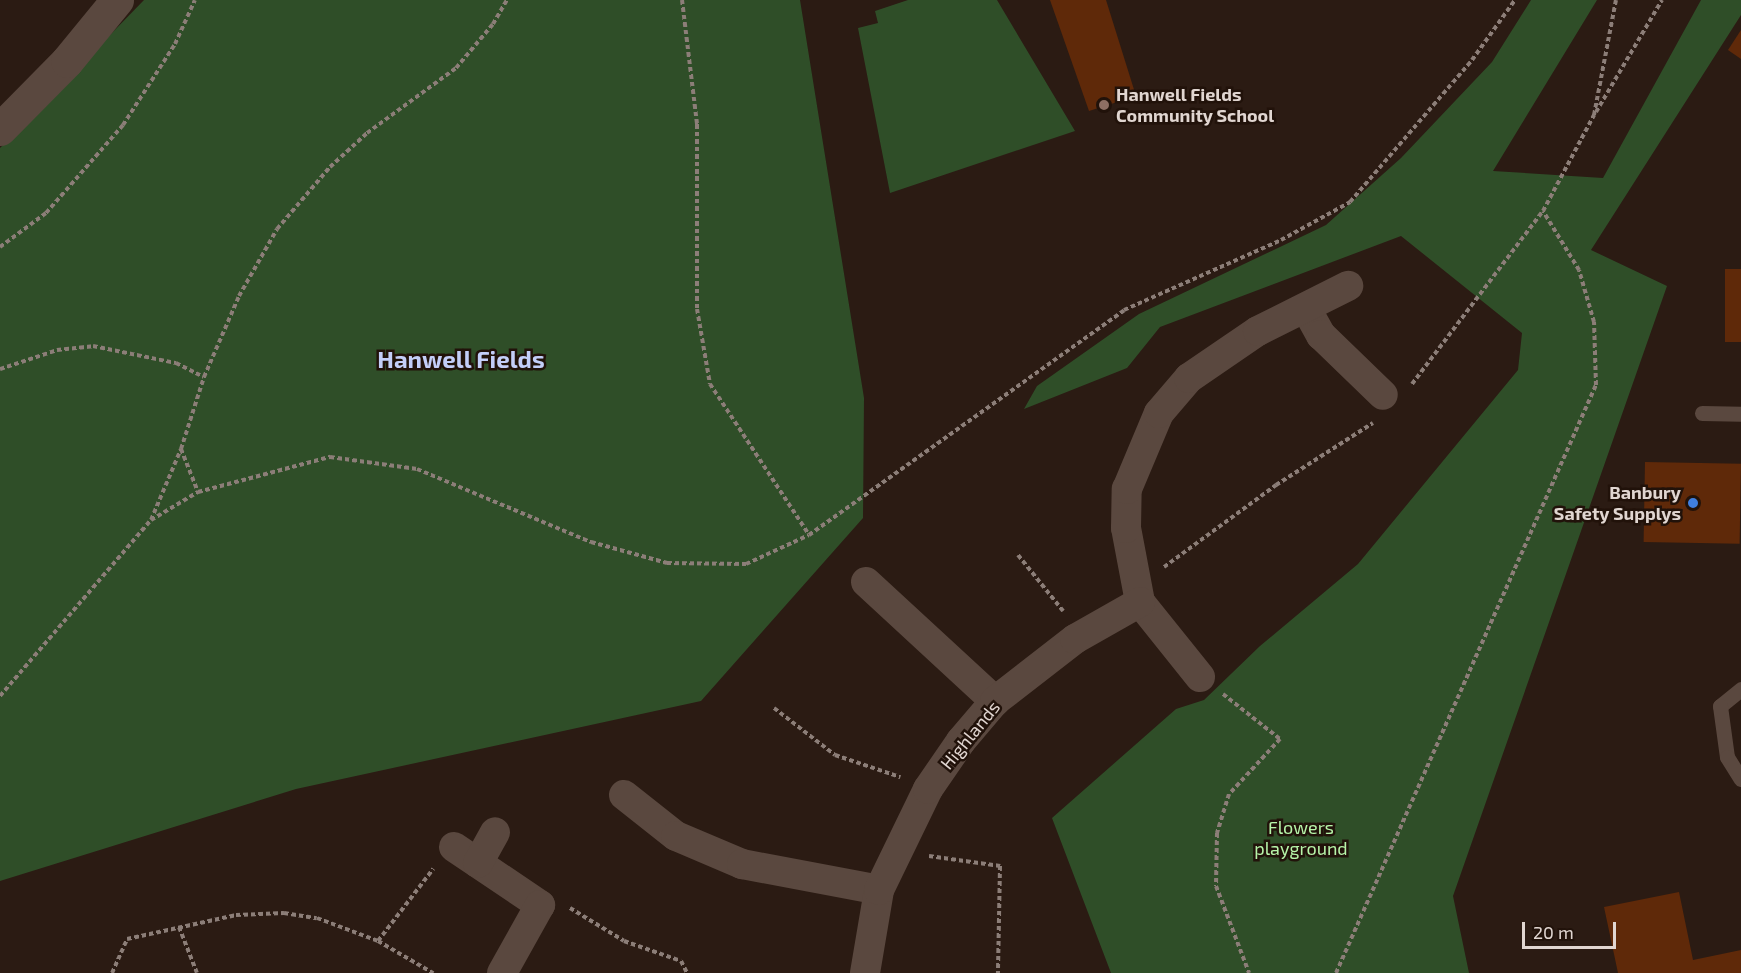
<!DOCTYPE html>
<style>
body{margin:0}
#map{position:relative;width:1741px;height:973px;overflow:hidden;background:#2b1b13;font-family:"Exo 2",sans-serif}
div>[style]{position:absolute}
.green>*{inset:0;background:#2f4e28}
.building>*{inset:0;background:#5f2909;transform-origin:0 0}
.path>*{height:4px;margin-top:-2px;transform-origin:0;background:repeating-linear-gradient(90deg,#8c7e78 0 4.5px,transparent 0 7.5px)}
.service>*{height:15px;margin:-7.5px;padding:0 7.5px;transform-origin:7.5px;border-radius:7.5px;background:#5a483f}
.minor>*{height:30px;margin:-15px;padding:0 15px;transform-origin:15px;border-radius:15px;background:#5a483f}
.tertiary>*{height:33px;margin:-16.5px;padding:0 16.5px;transform-origin:16.5px;border-radius:16.5px;background:#5a483f}
.dots>*{width:16px;height:16px;translate:-50% -50%;box-sizing:border-box;border:3px solid #21120a;border-radius:50%}
span{translate:-50% -50%;white-space:nowrap;text-align:center;line-height:1.15;-webkit-text-stroke:5px #21120a;paint-order:stroke}
.poi-label{font-size:18px;color:#e1d6d1;font-weight:700}
.left{translate:0 -50%;text-align:left}
.right{translate:-100% -50%;text-align:right}
.street-label{font-size:18px;color:#e1d6d1}
.park-label{font-size:18px;color:#b7f5a9}
.district-label{font-size:24px;color:#c3cef8;font-weight:700}
.scale{position:absolute;left:1522px;top:922px;width:94px;height:27px;box-sizing:border-box;border:3px solid #e1d6d1;border-top:0;padding-left:8px;font-size:18px;line-height:21px;white-space:nowrap;color:#e1d6d1;-webkit-text-stroke:4px #21120a;paint-order:stroke}
</style>
<div id="map">
<div class="green">
<div style="clip-path:polygon(144px 0,800px 0,864px 398px,863px 518px,701px 701px,296px 789px,0 881px,0 148px)"></div>
<div style="clip-path:polygon(908px 0,997px 0,1075px 131px,890px 193px,858px 28px,878px 23px,875px 11px)"></div>
<div style="clip-path:polygon(1531px 0,1597px 0,1493px 171px,1603px 178px,1701px 0,1741px 0,1741px 15px,1591px 250px,1667px 286px,1453px 896px,1469px 973px,1111px 973px,1052px 818px,1176px 709px,1204px 700px,1260px 646px,1358px 564px,1518px 370px,1522px 333px,1401px 236px,1160px 327px,1127px 368px,1024px 409px,1037px 386px,1139px 314px,1326px 225px,1401px 158px,1492px 62px)"></div>
</div>
<div class="building">
<div style="clip-path:polygon(1050px 0,1106px 0,1136px 96px,1089px 111px)"></div>
<div style="clip-path:polygon(1741px 30px,1741px 59px,1728px 50px)"></div>
<div style="left:1725px;top:269px;width:16px;height:73px"></div>
<div style="left:1645px;top:462px;width:96px;height:80px;rotate:1deg"></div>
<div style="clip-path:polygon(1679px 892px,1693px 960px,1741px 950px,1741px 973px,1618px 973px,1604px 907px)"></div>
</div>
<div class="path">
<div style="left:682px;top:0;width:125px;rotate:83.1deg"></div>
<div style="left:697px;top:124px;width:185px;rotate:90deg"></div>
<div style="left:697px;top:309px;width:76px;rotate:80.2deg"></div>
<div style="left:710px;top:384px;width:181px;rotate:56.7deg"></div>
<div style="left:1596px;top:112px;width:130px;rotate:-59.5deg"></div>
<div style="left:0;top:247px;width:57px;rotate:-36.5deg"></div>
<div style="left:46px;top:213px;width:117px;rotate:-48.8deg"></div>
<div style="left:123px;top:125px;width:96px;rotate:-57.3deg"></div>
<div style="left:175px;top:44px;width:48px;rotate:-65.6deg"></div>
<div style="left:0;top:369px;width:60px;rotate:-18.4deg"></div>
<div style="left:57px;top:350px;width:36px;rotate:-6deg"></div>
<div style="left:93px;top:346px;width:85px;rotate:11.6deg"></div>
<div style="left:176px;top:363px;width:31px;rotate:27deg"></div>
<div style="left:1412px;top:384px;width:217px;rotate:-52.9deg"></div>
<div style="left:1543px;top:211px;width:109px;rotate:-62deg"></div>
<div style="left:1594px;top:115px;width:117px;rotate:-79.2deg"></div>
<div style="left:181px;top:449px;width:46px;rotate:68.4deg"></div>
<div style="left:151px;top:520px;width:55px;rotate:-30.8deg"></div>
<div style="left:198px;top:492px;width:137px;rotate:-14.9deg"></div>
<div style="left:330px;top:457px;width:88px;rotate:7.9deg"></div>
<div style="left:417px;top:469px;width:189px;rotate:22.8deg"></div>
<div style="left:591px;top:542px;width:79px;rotate:15.4deg"></div>
<div style="left:667px;top:563px;width:79px;rotate:0.7deg"></div>
<div style="left:746px;top:564px;width:69px;rotate:-24.7deg"></div>
<div style="left:809px;top:535px;width:387px;rotate:-35.5deg"></div>
<div style="left:1124px;top:310px;width:172px;rotate:-24deg"></div>
<div style="left:1281px;top:240px;width:79px;rotate:-28.8deg"></div>
<div style="left:1350px;top:202px;width:187px;rotate:-49.3deg"></div>
<div style="left:1472px;top:60px;width:74px;rotate:-54.4deg"></div>
<div style="left:1018px;top:555px;width:72px;rotate:51.2deg"></div>
<div style="left:1164px;top:567px;width:139px;rotate:-36.2deg"></div>
<div style="left:1276px;top:485px;width:115px;rotate:-32.6deg"></div>
<div style="left:1223px;top:694px;width:73px;rotate:38.3deg"></div>
<div style="left:1280px;top:739px;width:75px;rotate:132.8deg"></div>
<div style="left:1229px;top:794px;width:41px;rotate:107.1deg"></div>
<div style="left:1217px;top:833px;width:53px;rotate:91.1deg"></div>
<div style="left:1216px;top:886px;width:93px;rotate:69.2deg"></div>
<div style="left:0;top:696px;width:232px;rotate:-49.4deg"></div>
<div style="left:151px;top:520px;width:77px;rotate:-67.1deg"></div>
<div style="left:181px;top:449px;width:76px;rotate:-72.3deg"></div>
<div style="left:204px;top:377px;width:88px;rotate:-66.6deg"></div>
<div style="left:239px;top:296px;width:77px;rotate:-60.4deg"></div>
<div style="left:277px;top:229px;width:82px;rotate:-49.5deg"></div>
<div style="left:330px;top:167px;width:50px;rotate:-42.6deg"></div>
<div style="left:367px;top:133px;width:110px;rotate:-36.1deg"></div>
<div style="left:456px;top:68px;width:57px;rotate:-49.9deg"></div>
<div style="left:493px;top:24px;width:28px;rotate:-60deg"></div>
<div style="left:774px;top:708px;width:77px;rotate:37.6deg"></div>
<div style="left:835px;top:755px;width:69px;rotate:18.7deg"></div>
<div style="left:929px;top:856px;width:72px;rotate:8deg"></div>
<div style="left:1000px;top:866px;width:107px;rotate:91.1deg"></div>
<div style="left:570px;top:908px;width:63px;rotate:31.4deg"></div>
<div style="left:624px;top:941px;width:60px;rotate:19.3deg"></div>
<div style="left:681px;top:961px;width:13px;rotate:63deg"></div>
<div style="left:179px;top:927px;width:49px;rotate:68.6deg"></div>
<div style="left:378px;top:941px;width:91px;rotate:-52.6deg"></div>
<div style="left:112px;top:973px;width:37px;rotate:-66deg"></div>
<div style="left:127px;top:939px;width:112px;rotate:-12.4deg"></div>
<div style="left:236px;top:915px;width:48px;rotate:-2.4deg"></div>
<div style="left:284px;top:913px;width:33px;rotate:9deg"></div>
<div style="left:317px;top:918px;width:65px;rotate:20.7deg"></div>
<div style="left:378px;top:941px;width:64px;rotate:30.2deg"></div>
<div style="left:1336px;top:973px;width:643px;rotate:-66.15deg"></div>
<div style="left:1596px;top:385px;width:63px;rotate:-91.8deg"></div>
<div style="left:1594px;top:322px;width:54px;rotate:-106.1deg"></div>
<div style="left:1579px;top:270px;width:69px;rotate:-121.4deg"></div>
</div>
<div class="service">
<div style="left:1702px;top:413px;width:39px;rotate:1deg"></div>
<div style="left:1741px;top:689px;width:27px;rotate:141deg"></div>
<div style="left:1720px;top:706px;width:51px;rotate:82.2deg"></div>
<div style="left:1727px;top:757px;width:26px;rotate:58deg"></div>
</div>
<div class="minor">
<div style="left:1307px;top:310px;width:29px;rotate:61deg"></div>
<div style="left:1321px;top:335px;width:86px;rotate:44.1deg"></div>
<div style="left:866px;top:582px;width:176px;rotate:42.7deg"></div>
<div style="left:1200px;top:677px;width:96px;rotate:-128.7deg"></div>
<div style="left:1140px;top:602px;width:75px;rotate:-100.7deg"></div>
<div style="left:1126px;top:528px;width:39px;rotate:-89deg"></div>
<div style="left:1127px;top:489px;width:82px;rotate:-67.2deg"></div>
<div style="left:1159px;top:413px;width:46px;rotate:-49.4deg"></div>
<div style="left:1189px;top:378px;width:83px;rotate:-34.3deg"></div>
<div style="left:1258px;top:331px;width:101px;rotate:-26.6deg"></div>
<div style="left:624px;top:795px;width:66px;rotate:38.3deg"></div>
<div style="left:676px;top:836px;width:72px;rotate:23deg"></div>
<div style="left:742px;top:864px;width:139px;rotate:10.7deg"></div>
<div style="left:454px;top:847px;width:104px;rotate:34deg"></div>
<div style="left:540px;top:905px;width:78px;rotate:119.2deg"></div>
<div style="left:478px;top:863px;width:35px;rotate:-61deg"></div>
<div style="left:865px;top:973px;width:84px;rotate:-80.4deg"></div>
<div style="left:879px;top:890px;width:112px;rotate:-64.1deg"></div>
<div style="left:928px;top:789px;width:58px;rotate:-55.5deg"></div>
<div style="left:961px;top:741px;width:52px;rotate:-49.6deg"></div>
<div style="left:995px;top:701px;width:101px;rotate:-37.8deg"></div>
<div style="left:1075px;top:639px;width:75px;rotate:-29.6deg"></div>
</div>
<div class="tertiary">
<div style="left:0;top:129px;width:95px;rotate:-45.4deg"></div>
<div style="left:67px;top:61px;width:79px;rotate:-50.7deg"></div>
</div>
<div class="dots">
<div style="left:1104px;top:105px;background:#8d6e63"></div>
<div style="left:1693px;top:503px;background:#3f7fe0"></div>
</div>
<div class="poi-label">
<span class="left" style="left:1116px;top:105px">Hanwell Fields<br>Community School</span>
<span class="right" style="left:1681px;top:503px">Banbury<br>Safety Supplys</span>
</div>
<div class="street-label">
<span style="left:970px;top:735px;rotate:-51deg">Highlands</span>
</div>
<div class="park-label">
<span style="left:1301px;top:838px">Flowers<br>playground</span>
</div>
<div class="district-label">
<span style="left:461px;top:359px">Hanwell Fields</span>
</div>
<div class="scale">20 m</div>
</div>
